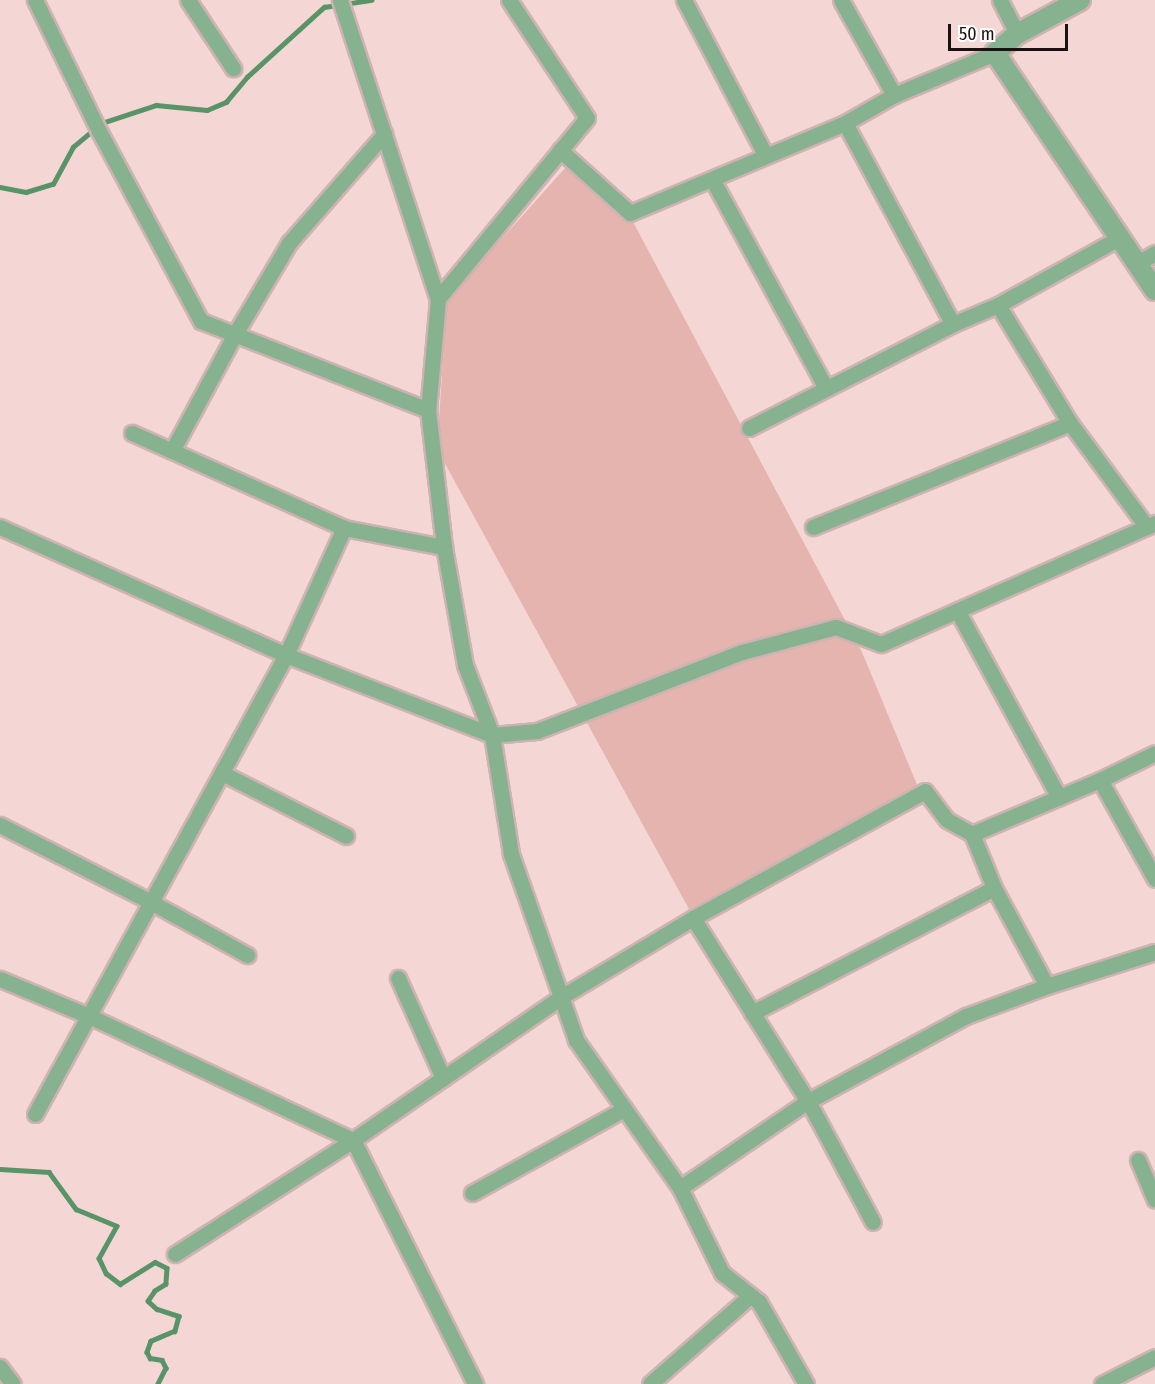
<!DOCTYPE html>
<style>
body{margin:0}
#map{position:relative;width:1155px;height:1384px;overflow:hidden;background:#f4d7d4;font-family:"Fira Sans Condensed",sans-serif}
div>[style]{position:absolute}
.green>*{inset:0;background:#e6b4ae}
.stream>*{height:4.5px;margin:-2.25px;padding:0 2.25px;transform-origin:2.25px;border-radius:2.25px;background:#599469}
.roads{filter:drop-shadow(2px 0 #cdb3b1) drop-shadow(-2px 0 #cdb3b1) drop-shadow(0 2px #cdb3b1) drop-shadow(0 -2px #cdb3b1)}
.minor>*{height:15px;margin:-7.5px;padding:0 7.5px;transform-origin:7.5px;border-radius:7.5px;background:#86b290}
.tertiary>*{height:20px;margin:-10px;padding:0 10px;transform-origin:10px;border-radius:10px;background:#86b290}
span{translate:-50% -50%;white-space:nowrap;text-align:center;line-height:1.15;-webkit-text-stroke:6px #fff;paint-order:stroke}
.scale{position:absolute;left:948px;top:24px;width:120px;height:27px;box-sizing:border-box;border:3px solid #1a100f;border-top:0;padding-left:8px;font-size:18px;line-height:21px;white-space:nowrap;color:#1a100f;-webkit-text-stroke:4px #fff;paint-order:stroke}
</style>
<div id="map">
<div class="green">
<div style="clip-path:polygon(566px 167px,632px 220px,862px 652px,920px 792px,689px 909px,437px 449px,447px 300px)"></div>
</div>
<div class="stream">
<div style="left:0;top:187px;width:26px;rotate:11deg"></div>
<div style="left:26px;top:192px;width:28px;rotate:-17deg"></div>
<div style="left:53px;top:184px;width:42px;rotate:-61.6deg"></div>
<div style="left:73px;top:147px;width:38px;rotate:-40deg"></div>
<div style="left:102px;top:123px;width:57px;rotate:-18.4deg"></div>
<div style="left:156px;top:105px;width:51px;rotate:5.6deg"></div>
<div style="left:207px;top:110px;width:21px;rotate:-23deg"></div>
<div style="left:226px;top:102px;width:33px;rotate:-50deg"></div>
<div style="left:247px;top:77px;width:104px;rotate:-42.3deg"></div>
<div style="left:324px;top:7px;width:48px;rotate:-8.5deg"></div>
<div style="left:0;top:1169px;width:49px;rotate:3.5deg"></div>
<div style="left:49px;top:1172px;width:46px;rotate:53.9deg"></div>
<div style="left:76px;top:1209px;width:44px;rotate:22.5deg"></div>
<div style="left:117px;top:1226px;width:37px;rotate:119deg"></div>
<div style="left:99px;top:1258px;width:17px;rotate:65deg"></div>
<div style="left:106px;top:1273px;width:18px;rotate:38deg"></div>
<div style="left:120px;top:1284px;width:41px;rotate:-32.2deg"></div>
<div style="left:155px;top:1262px;width:13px;rotate:27deg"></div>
<div style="left:167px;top:1268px;width:16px;rotate:94deg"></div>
<div style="left:166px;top:1284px;width:13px;rotate:148deg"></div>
<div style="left:155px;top:1291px;width:12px;rotate:125deg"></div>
<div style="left:148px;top:1301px;width:12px;rotate:42deg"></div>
<div style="left:157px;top:1309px;width:23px;rotate:18deg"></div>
<div style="left:179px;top:1316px;width:16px;rotate:105deg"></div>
<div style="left:175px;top:1331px;width:26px;rotate:157deg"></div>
<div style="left:151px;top:1341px;width:12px;rotate:110deg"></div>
<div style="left:147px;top:1352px;width:7px;rotate:63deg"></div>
<div style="left:150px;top:1358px;width:12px;rotate:9deg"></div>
<div style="left:162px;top:1360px;width:9px;rotate:63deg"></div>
<div style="left:166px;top:1368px;width:18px;rotate:117deg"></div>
</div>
<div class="roads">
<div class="minor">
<div style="left:35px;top:0;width:146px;rotate:64deg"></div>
<div style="left:99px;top:131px;width:216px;rotate:61.8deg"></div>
<div style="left:201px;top:321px;width:244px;rotate:21.4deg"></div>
<div style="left:188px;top:0;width:82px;rotate:56.5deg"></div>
<div style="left:340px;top:0;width:315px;rotate:71.9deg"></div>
<div style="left:509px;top:0;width:141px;rotate:56.5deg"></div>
<div style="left:587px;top:118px;width:234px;rotate:129.5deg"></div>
<div style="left:438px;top:299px;width:111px;rotate:95.1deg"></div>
<div style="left:428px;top:410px;width:138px;rotate:83.3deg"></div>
<div style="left:444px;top:547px;width:120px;rotate:79.9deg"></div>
<div style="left:465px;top:665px;width:75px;rotate:68.9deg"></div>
<div style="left:492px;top:735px;width:121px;rotate:80.9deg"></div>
<div style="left:511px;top:854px;width:197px;rotate:70.7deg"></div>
<div style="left:576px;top:1040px;width:181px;rotate:54.9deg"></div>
<div style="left:680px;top:1188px;width:95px;rotate:63.7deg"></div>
<div style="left:722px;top:1273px;width:47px;rotate:38.1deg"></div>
<div style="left:759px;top:1302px;width:95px;rotate:60.2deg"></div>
<div style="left:684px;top:0;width:176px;rotate:62.3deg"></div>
<div style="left:841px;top:0;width:109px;rotate:60.8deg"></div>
<div style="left:1000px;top:0;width:38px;rotate:63deg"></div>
<div style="left:845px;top:123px;width:228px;rotate:61.8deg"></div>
<div style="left:560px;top:150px;width:94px;rotate:42deg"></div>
<div style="left:630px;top:213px;width:233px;rotate:-22.7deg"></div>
<div style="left:845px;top:123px;width:56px;rotate:-29.7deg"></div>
<div style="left:894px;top:95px;width:109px;rotate:-22.6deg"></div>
<div style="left:712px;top:179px;width:238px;rotate:61.4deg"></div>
<div style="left:1136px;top:264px;width:22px;rotate:-30deg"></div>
<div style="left:998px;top:305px;width:138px;rotate:58.6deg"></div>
<div style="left:1070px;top:423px;width:129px;rotate:53.5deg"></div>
<div style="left:749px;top:428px;width:229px;rotate:-27deg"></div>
<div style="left:953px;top:324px;width:49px;rotate:-22.9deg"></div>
<div style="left:998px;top:305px;width:138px;rotate:-29deg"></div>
<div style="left:132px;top:433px;width:232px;rotate:24.1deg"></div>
<div style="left:344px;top:528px;width:102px;rotate:10.8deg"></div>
<div style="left:172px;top:451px;width:133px;rotate:-61.7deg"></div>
<div style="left:235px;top:334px;width:106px;rotate:-59.3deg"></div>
<div style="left:289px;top:243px;width:145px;rotate:-48.9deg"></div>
<div style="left:0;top:527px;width:313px;rotate:24.1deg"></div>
<div style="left:286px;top:655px;width:221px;rotate:21.2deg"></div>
<div style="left:492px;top:735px;width:45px;rotate:-5.1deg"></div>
<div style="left:537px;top:731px;width:220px;rotate:-21.1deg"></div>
<div style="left:742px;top:652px;width:97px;rotate:-14.9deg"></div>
<div style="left:836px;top:627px;width:48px;rotate:20.7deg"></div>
<div style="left:881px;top:644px;width:300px;rotate:-23.8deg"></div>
<div style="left:813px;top:527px;width:277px;rotate:-22deg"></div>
<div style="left:958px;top:612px;width:211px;rotate:61.4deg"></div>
<div style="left:222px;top:773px;width:139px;rotate:26.9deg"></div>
<div style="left:1100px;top:780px;width:113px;rotate:60.9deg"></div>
<div style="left:0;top:825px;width:169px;rotate:27deg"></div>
<div style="left:151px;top:902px;width:110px;rotate:28.9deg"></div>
<div style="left:972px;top:834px;width:139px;rotate:-22.9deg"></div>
<div style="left:1100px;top:780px;width:61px;rotate:-26.1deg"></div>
<div style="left:693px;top:918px;width:216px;rotate:57.9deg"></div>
<div style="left:808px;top:1101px;width:137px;rotate:61.8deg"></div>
<div style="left:398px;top:978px;width:110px;rotate:65.8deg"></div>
<div style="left:0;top:979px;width:96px;rotate:22.6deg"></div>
<div style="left:89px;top:1016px;width:292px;rotate:25.2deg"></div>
<div style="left:353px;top:1140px;width:273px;rotate:63.4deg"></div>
<div style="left:752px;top:1013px;width:272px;rotate:-27.3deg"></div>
<div style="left:35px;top:1114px;width:523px;rotate:-61.33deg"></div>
<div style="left:286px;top:655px;width:140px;rotate:-65.5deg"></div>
<div style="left:1138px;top:1160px;width:43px;rotate:67deg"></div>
<div style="left:680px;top:1188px;width:155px;rotate:-34.2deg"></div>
<div style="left:808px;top:1101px;width:179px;rotate:-28.3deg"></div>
<div style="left:966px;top:1016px;width:86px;rotate:-20.3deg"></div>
<div style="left:1047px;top:986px;width:113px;rotate:-17.5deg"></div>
<div style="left:472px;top:1193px;width:174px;rotate:-28.9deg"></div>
<div style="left:175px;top:1254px;width:211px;rotate:-32.6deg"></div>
<div style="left:353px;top:1140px;width:252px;rotate:-34.5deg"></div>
<div style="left:561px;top:997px;width:154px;rotate:-30.9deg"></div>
<div style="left:693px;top:918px;width:264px;rotate:-28.7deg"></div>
<div style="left:925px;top:791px;width:36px;rotate:53deg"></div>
<div style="left:947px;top:820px;width:29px;rotate:29deg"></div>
<div style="left:972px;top:834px;width:58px;rotate:67.8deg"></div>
<div style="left:994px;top:888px;width:111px;rotate:61.6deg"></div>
<div style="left:0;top:1367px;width:21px;rotate:53deg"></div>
<div style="left:650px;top:1384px;width:133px;rotate:-41.3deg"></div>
<div style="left:1102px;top:1384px;width:59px;rotate:-27deg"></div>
</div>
<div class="tertiary">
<div style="left:1080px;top:0;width:72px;rotate:151.6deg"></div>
<div style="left:1017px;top:34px;width:29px;rotate:139deg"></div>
<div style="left:995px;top:53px;width:286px;rotate:56deg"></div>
</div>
</div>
<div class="scale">50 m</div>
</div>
